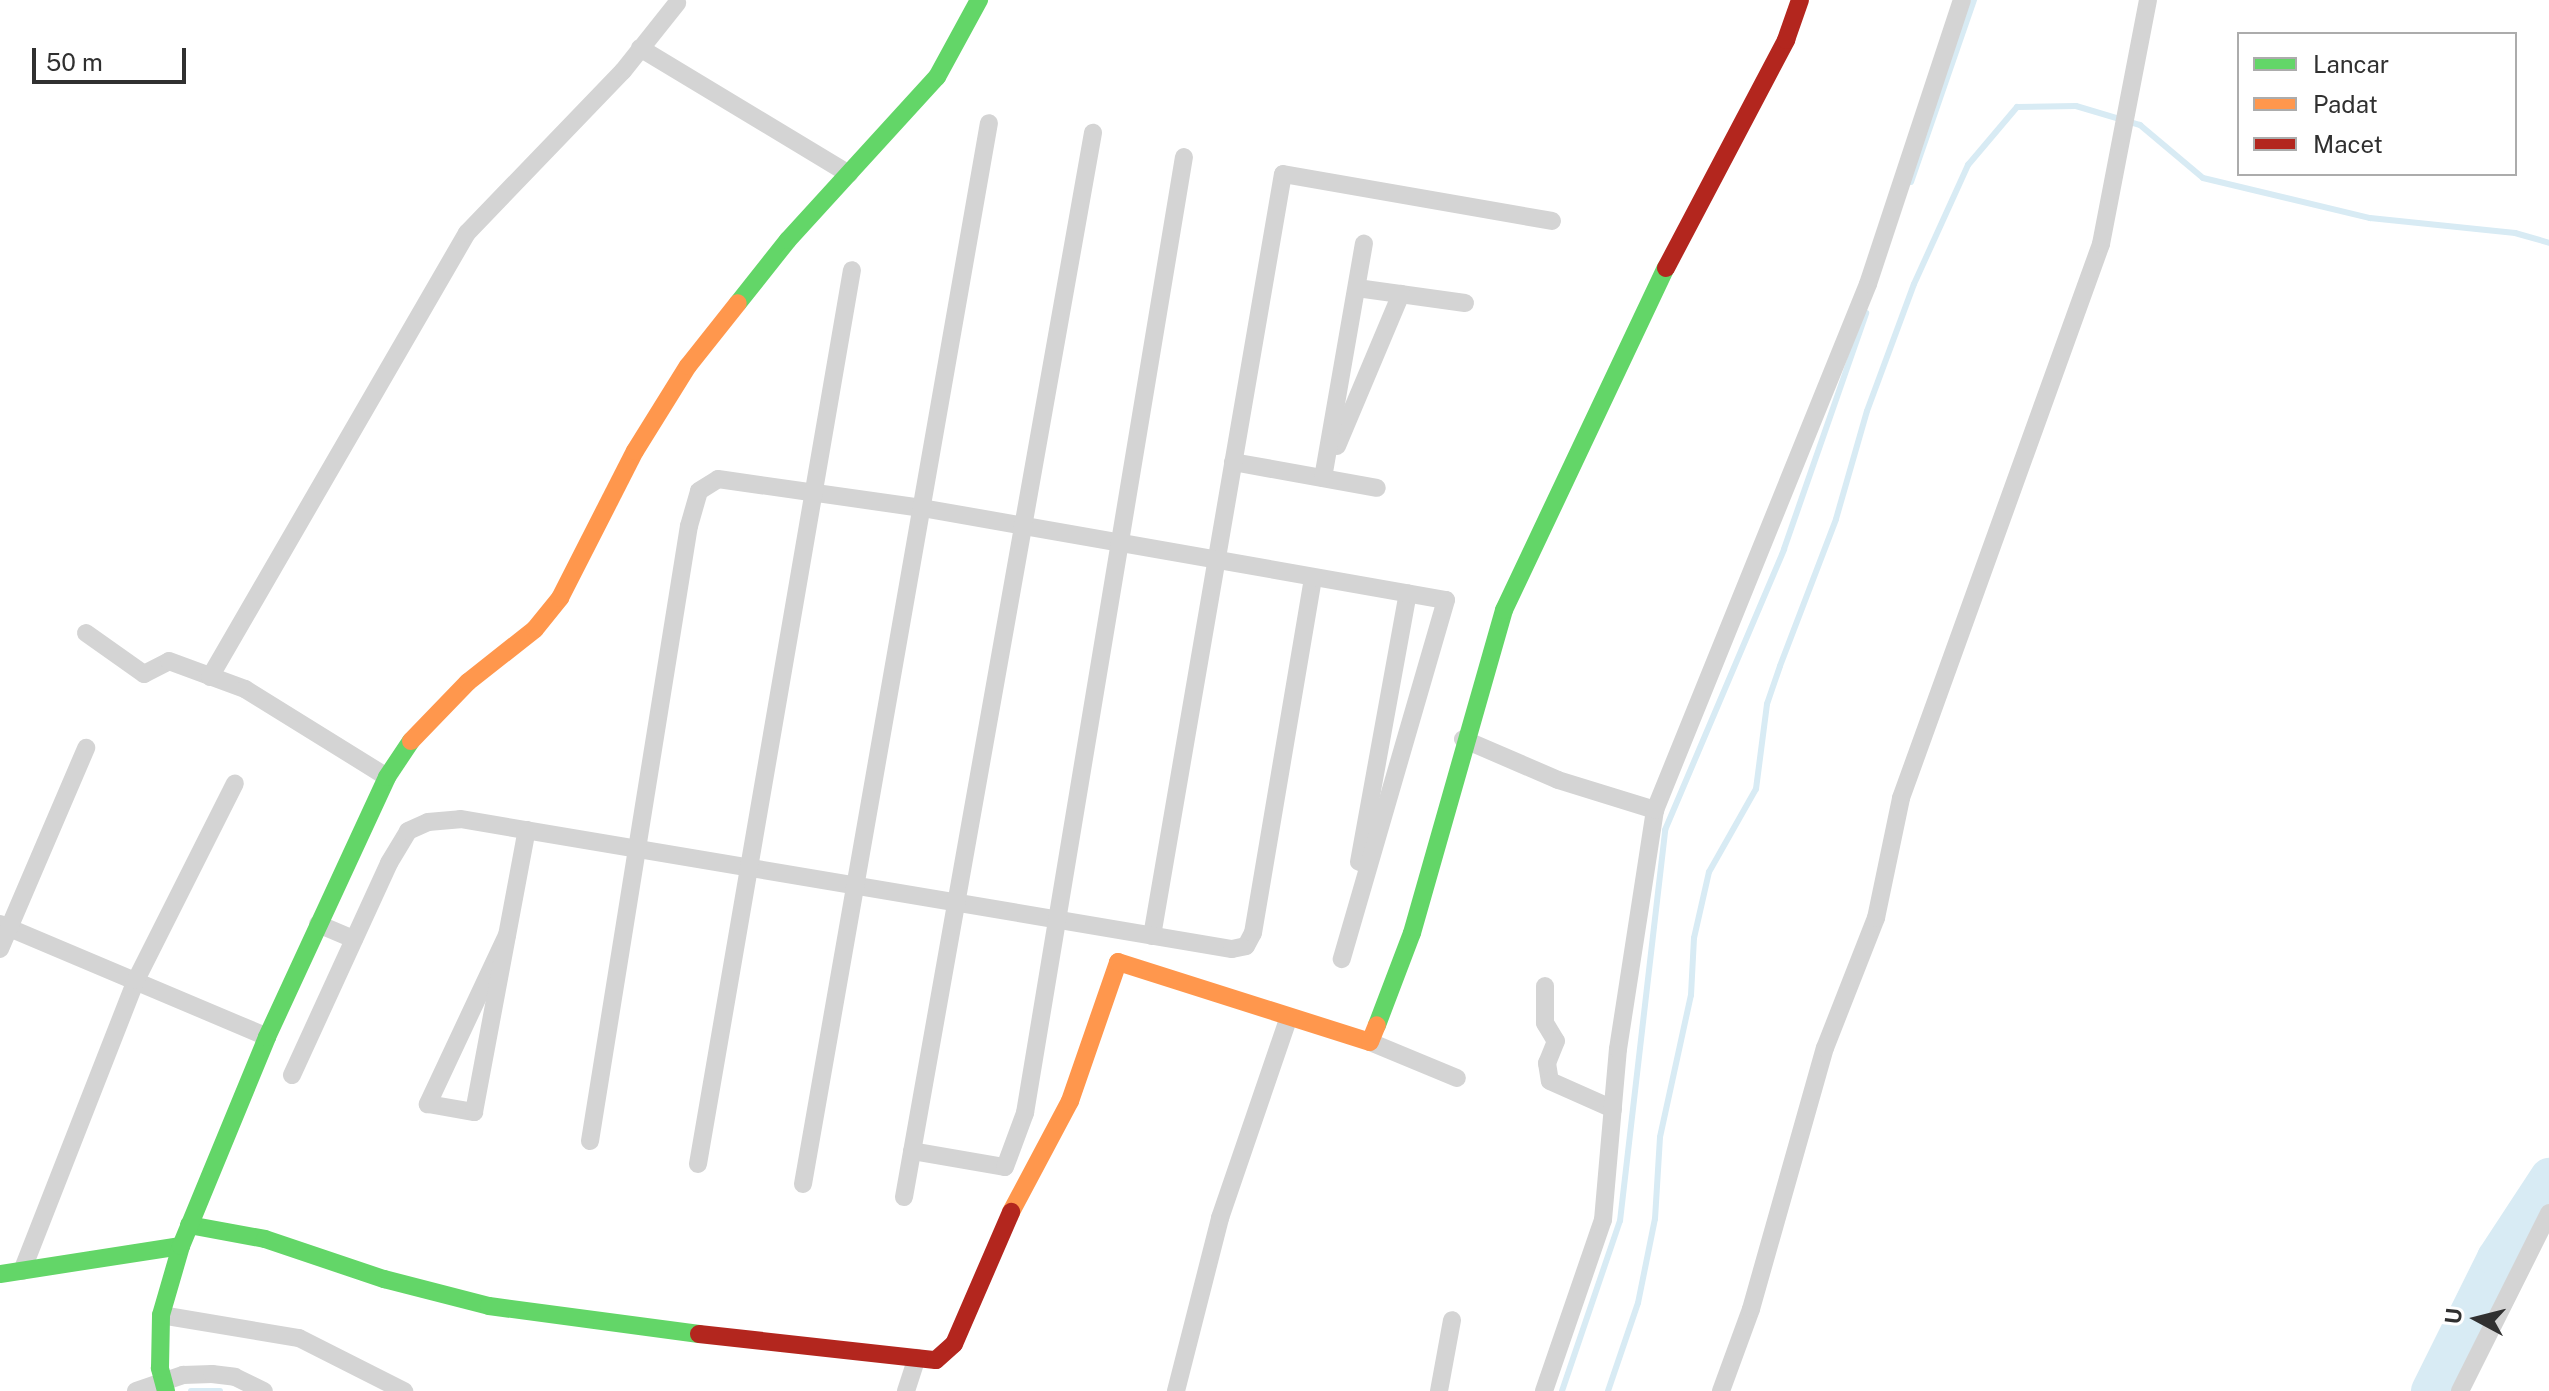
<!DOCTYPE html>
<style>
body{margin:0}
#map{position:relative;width:2549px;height:1391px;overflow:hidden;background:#fff;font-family:"Public Sans",sans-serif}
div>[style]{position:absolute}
.stream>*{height:6px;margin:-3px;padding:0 3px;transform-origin:3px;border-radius:3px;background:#d8ebf4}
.river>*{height:38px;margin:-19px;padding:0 19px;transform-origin:19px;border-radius:19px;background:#d8ebf4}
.street>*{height:18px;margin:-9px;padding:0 9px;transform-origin:9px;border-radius:9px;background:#d4d4d4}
.fast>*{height:18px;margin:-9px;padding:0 9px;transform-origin:9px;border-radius:9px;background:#63d668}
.slow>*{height:18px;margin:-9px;padding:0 9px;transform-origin:9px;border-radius:9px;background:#ff974d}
.jam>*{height:18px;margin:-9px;padding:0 9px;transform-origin:9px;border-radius:9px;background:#b3261e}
span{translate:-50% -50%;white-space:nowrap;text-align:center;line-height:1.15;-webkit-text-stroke:8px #fff;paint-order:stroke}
.legend{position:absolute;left:2237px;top:32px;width:280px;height:144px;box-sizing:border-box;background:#fff;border:2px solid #acacac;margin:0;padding:10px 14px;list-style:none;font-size:24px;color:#303030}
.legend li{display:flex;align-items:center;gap:16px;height:40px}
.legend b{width:40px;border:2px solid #acacac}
.north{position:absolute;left:2437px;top:1279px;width:80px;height:80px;-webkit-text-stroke:6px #fff;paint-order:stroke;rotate:277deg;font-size:22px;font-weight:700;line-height:32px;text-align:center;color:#303030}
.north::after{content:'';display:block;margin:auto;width:28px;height:36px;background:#303030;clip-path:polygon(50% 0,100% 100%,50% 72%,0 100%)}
.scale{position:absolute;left:32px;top:48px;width:154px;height:36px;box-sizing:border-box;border:4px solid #303030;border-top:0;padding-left:10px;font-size:24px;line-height:28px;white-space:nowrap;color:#303030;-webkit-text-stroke:6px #fff;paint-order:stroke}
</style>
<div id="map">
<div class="stream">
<div style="left:1911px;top:182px;width:193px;rotate:-70.9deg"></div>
<div style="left:191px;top:1391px;width:29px"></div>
<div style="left:1562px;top:1391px;width:180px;rotate:-71.2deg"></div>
<div style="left:1620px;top:1221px;width:394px;rotate:-83.4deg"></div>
<div style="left:1665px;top:830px;width:305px;rotate:-67deg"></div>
<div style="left:1784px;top:549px;width:250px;rotate:-70.8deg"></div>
<div style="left:1608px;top:1391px;width:93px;rotate:-71.2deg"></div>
<div style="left:1638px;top:1303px;width:86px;rotate:-78.6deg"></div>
<div style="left:1655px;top:1219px;width:82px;rotate:-86.5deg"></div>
<div style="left:1660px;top:1137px;width:145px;rotate:-77.7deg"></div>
<div style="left:1691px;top:995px;width:57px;rotate:-87deg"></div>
<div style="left:1694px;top:938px;width:68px;rotate:-77.2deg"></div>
<div style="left:1709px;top:872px;width:95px;rotate:-60.5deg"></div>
<div style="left:1756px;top:789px;width:86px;rotate:-82.6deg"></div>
<div style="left:1767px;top:704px;width:40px;rotate:-71.1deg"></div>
<div style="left:1780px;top:666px;width:157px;rotate:-69.1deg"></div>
<div style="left:1836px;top:519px;width:112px;rotate:-74deg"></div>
<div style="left:1867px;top:411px;width:135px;rotate:-69.7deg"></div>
<div style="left:1914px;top:284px;width:131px;rotate:-65.6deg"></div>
<div style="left:1968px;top:165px;width:76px;rotate:-49.8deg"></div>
<div style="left:2017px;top:107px;width:59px;rotate:-1deg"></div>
<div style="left:2076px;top:106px;width:67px;rotate:16.5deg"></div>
<div style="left:2140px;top:125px;width:82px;rotate:40.1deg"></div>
<div style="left:2203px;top:178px;width:172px;rotate:13.5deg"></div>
<div style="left:2370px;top:218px;width:146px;rotate:5.9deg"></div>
<div style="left:2515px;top:233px;width:35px;rotate:16deg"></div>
</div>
<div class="river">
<div style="left:2430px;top:1391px;width:148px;rotate:-63.6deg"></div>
<div style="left:2496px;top:1258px;width:97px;rotate:-56.8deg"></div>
</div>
<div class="street">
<div style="left:640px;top:48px;width:244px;rotate:31.1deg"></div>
<div style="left:1357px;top:288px;width:109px;rotate:7.9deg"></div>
<div style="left:1337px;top:446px;width:165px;rotate:-67.2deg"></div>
<div style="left:1233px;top:462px;width:146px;rotate:10.2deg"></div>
<div style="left:1323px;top:478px;width:238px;rotate:-80.1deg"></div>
<div style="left:86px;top:633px;width:71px;rotate:35.3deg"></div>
<div style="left:144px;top:674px;width:28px;rotate:-27deg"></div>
<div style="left:169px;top:661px;width:81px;rotate:20.2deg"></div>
<div style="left:245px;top:689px;width:167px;rotate:31.8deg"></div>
<div style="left:210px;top:677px;width:513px;rotate:-59.94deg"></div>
<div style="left:467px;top:233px;width:225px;rotate:-46.1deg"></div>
<div style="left:623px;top:71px;width:87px;rotate:-51.5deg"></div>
<div style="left:1463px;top:739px;width:103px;rotate:23.3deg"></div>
<div style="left:1558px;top:780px;width:102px;rotate:17.2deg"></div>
<div style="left:1359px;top:862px;width:273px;rotate:-79.7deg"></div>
<div style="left:0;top:924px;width:290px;rotate:22.9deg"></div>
<div style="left:318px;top:924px;width:39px;rotate:23deg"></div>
<div style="left:507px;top:935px;width:187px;rotate:115.1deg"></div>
<div style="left:428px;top:1104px;width:47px;rotate:9.9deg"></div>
<div style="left:474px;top:1112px;width:287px;rotate:-79.4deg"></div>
<div style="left:1152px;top:936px;width:773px;rotate:-80.25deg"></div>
<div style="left:1283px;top:174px;width:273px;rotate:9.9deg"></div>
<div style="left:0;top:949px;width:219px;rotate:-66.8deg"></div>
<div style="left:1545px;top:986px;width:37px;rotate:90deg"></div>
<div style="left:1545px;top:1023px;width:21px;rotate:59deg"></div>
<div style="left:1556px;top:1041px;width:24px;rotate:112deg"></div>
<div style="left:1547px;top:1063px;width:18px;rotate:81deg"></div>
<div style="left:1550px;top:1081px;width:69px;rotate:24deg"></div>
<div style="left:1370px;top:1042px;width:94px;rotate:22.5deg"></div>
<div style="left:292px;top:1075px;width:233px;rotate:-65.4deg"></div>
<div style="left:389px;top:863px;width:37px;rotate:-59deg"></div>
<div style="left:408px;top:831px;width:22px;rotate:-24deg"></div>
<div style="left:428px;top:822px;width:32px;rotate:-5deg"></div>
<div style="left:460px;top:819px;width:783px;rotate:9.56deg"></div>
<div style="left:1232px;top:949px;width:14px;rotate:-12deg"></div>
<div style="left:1246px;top:946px;width:15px;rotate:-62deg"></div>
<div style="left:1253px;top:933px;width:361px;rotate:-80.4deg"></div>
<div style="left:590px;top:1141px;width:623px;rotate:-80.86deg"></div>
<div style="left:689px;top:526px;width:36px;rotate:-74deg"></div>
<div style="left:699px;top:491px;width:22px;rotate:-32deg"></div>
<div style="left:718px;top:479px;width:206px;rotate:8.1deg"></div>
<div style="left:922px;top:508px;width:532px;rotate:9.96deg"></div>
<div style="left:1446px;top:600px;width:374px;rotate:106.2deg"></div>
<div style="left:912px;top:1151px;width:94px;rotate:9.8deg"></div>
<div style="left:1005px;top:1167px;width:58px;rotate:-69.7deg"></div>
<div style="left:1025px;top:1113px;width:969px;rotate:-80.56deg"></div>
<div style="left:698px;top:1164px;width:907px;rotate:-80.23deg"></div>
<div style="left:803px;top:1184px;width:1077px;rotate:-80.06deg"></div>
<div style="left:904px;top:1197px;width:1081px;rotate:-79.93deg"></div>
<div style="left:22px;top:1271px;width:313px;rotate:-68.6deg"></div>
<div style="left:136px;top:980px;width:220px;rotate:-63.3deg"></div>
<div style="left:161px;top:1315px;width:140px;rotate:9.5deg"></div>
<div style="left:299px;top:1338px;width:118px;rotate:26.8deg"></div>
<div style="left:136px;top:1391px;width:50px;rotate:-18.8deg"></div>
<div style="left:183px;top:1375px;width:29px;rotate:-2deg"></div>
<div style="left:212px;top:1374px;width:23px;rotate:7deg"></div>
<div style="left:235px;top:1377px;width:32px;rotate:26deg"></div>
<div style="left:906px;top:1391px;width:35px;rotate:-72deg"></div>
<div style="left:1176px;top:1391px;width:179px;rotate:-75.7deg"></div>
<div style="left:1220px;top:1218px;width:210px;rotate:-71.1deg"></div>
<div style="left:1439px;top:1391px;width:72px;rotate:-79.6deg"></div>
<div style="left:1544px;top:1391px;width:181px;rotate:-71deg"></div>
<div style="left:1603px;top:1220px;width:172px;rotate:-85deg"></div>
<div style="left:1618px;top:1049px;width:242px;rotate:-81.2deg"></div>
<div style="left:1655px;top:810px;width:567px;rotate:-67.95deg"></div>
<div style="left:1868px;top:284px;width:299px;rotate:-71.7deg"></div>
<div style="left:1721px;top:1391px;width:87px;rotate:-69.9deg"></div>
<div style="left:1751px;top:1309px;width:271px;rotate:-74.2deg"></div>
<div style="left:1825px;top:1048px;width:140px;rotate:-68.6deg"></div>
<div style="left:1876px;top:918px;width:123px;rotate:-78.2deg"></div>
<div style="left:1901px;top:798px;width:589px;rotate:-70.15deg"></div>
<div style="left:2101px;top:244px;width:248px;rotate:-79.1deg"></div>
<div style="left:2460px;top:1391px;width:199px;rotate:-63.4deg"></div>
</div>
<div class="fast">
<div style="left:738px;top:303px;width:80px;rotate:-51.6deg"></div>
<div style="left:788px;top:240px;width:221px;rotate:-47.6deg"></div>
<div style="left:937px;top:77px;width:88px;rotate:-61.4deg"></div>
<div style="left:1377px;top:1025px;width:98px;rotate:-69.2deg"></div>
<div style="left:1412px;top:933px;width:336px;rotate:-74.1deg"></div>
<div style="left:1504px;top:610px;width:378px;rotate:-64.7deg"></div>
<div style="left:189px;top:1225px;width:77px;rotate:10.4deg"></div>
<div style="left:265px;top:1239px;width:126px;rotate:18.6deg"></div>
<div style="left:384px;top:1279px;width:108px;rotate:14.4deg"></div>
<div style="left:489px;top:1306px;width:212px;rotate:7.6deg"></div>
<div style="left:0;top:1274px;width:183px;rotate:-8.8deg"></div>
<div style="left:166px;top:1391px;width:24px;rotate:-105deg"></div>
<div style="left:160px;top:1368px;width:53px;rotate:-88.9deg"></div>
<div style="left:161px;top:1315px;width:72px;rotate:-73.8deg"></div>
<div style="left:181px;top:1246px;width:226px;rotate:-67.6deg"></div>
<div style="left:267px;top:1037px;width:286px;rotate:-65.2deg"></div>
<div style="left:387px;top:777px;width:43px;rotate:-56.3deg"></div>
</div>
<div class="slow">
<div style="left:411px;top:741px;width:82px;rotate:-46deg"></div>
<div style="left:468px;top:682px;width:85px;rotate:-38.3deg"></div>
<div style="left:535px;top:629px;width:40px;rotate:-51deg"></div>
<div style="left:560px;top:598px;width:165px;rotate:-63deg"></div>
<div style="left:635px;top:451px;width:100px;rotate:-58.1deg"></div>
<div style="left:688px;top:366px;width:80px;rotate:-51.6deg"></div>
<div style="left:1011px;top:1212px;width:126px;rotate:-62deg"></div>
<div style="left:1070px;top:1101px;width:147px;rotate:-70.9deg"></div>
<div style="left:1118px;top:962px;width:264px;rotate:17.6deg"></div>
<div style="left:1370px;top:1042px;width:18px;rotate:-68deg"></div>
</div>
<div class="jam">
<div style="left:1666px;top:268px;width:258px;rotate:-62.2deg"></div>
<div style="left:1786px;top:40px;width:42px;rotate:-70.7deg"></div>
<div style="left:699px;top:1334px;width:238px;rotate:6.3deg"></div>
<div style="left:936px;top:1360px;width:24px;rotate:-42deg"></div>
<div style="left:954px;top:1344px;width:144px;rotate:-66.6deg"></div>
</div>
<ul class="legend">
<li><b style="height:10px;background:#63d668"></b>Lancar</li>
<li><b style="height:10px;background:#ff974d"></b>Padat</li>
<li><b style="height:10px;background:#b3261e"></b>Macet</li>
</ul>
<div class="north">U</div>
<div class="scale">50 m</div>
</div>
